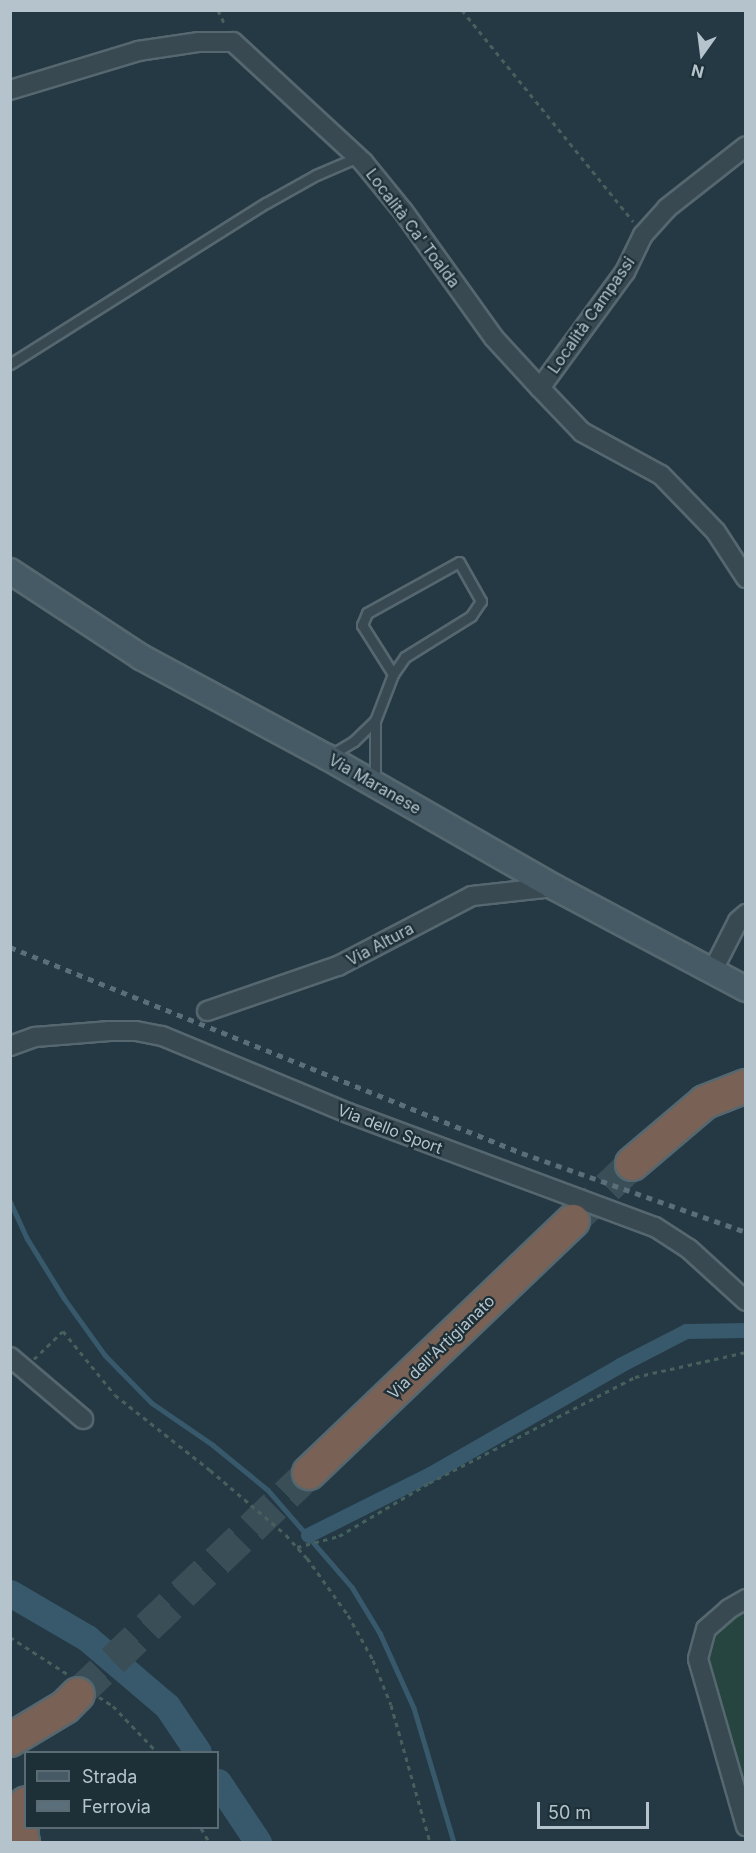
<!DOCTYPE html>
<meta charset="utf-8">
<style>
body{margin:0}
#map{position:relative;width:756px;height:1853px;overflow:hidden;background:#243943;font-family:Inter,sans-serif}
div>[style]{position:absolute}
.green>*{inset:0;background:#264440}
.stream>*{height:4.5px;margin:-2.25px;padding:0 2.25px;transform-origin:2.25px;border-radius:2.25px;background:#37596b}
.canal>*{height:15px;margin:-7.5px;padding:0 7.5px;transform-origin:7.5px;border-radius:7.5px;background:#37596b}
.river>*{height:27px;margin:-13.5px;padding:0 13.5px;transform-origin:13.5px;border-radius:13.5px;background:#37596b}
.highway-tunnel>*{height:32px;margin-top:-16px;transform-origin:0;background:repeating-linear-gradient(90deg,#3a4e58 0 32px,transparent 0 48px)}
.path>*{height:3px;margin-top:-1.5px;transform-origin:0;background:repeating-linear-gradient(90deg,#46615d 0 4.5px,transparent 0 9px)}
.roads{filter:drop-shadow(2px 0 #56676f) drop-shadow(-2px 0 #56676f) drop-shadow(0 2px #56676f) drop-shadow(0 -2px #56676f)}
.lane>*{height:9px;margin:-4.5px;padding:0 4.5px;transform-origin:4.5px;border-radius:4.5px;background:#394952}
.street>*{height:18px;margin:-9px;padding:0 9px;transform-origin:9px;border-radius:9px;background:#394952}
.secondary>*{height:24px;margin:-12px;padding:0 12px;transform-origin:12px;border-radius:12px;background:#465a65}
.highway>*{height:32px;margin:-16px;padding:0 16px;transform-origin:16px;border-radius:16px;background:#796255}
.rail>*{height:4.5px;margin-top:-2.25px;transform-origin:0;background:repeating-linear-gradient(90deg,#5a6f79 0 6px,transparent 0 12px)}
span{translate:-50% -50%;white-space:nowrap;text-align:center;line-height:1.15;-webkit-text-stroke:4.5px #1d2f37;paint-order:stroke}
.street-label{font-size:16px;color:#b5c4cc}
.frame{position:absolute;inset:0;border:12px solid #b5c4cc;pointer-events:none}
.legend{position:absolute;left:24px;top:1751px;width:195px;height:78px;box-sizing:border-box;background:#1d2f37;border:2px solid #5a6b73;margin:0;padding:8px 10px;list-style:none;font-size:18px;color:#b5c4cc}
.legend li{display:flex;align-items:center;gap:12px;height:30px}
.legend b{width:30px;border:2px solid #5a6b73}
.north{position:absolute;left:672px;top:24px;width:60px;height:60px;-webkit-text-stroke:4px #1d2f37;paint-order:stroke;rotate:194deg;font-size:16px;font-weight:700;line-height:24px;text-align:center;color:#b5c4cc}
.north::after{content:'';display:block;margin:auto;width:21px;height:27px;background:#b5c4cc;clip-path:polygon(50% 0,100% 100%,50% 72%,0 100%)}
.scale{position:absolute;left:537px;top:1802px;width:112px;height:27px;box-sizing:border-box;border:3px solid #b5c4cc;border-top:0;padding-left:8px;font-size:18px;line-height:21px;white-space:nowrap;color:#b5c4cc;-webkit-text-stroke:4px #1d2f37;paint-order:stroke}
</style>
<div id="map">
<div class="green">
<div style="clip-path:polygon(745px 1611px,745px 1800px,706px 1664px,712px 1633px)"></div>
</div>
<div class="stream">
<div style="left:10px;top:1201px;width:41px;rotate:65.3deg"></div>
<div style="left:27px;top:1238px;width:70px;rotate:58.3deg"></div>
<div style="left:64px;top:1298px;width:70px;rotate:54.3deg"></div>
<div style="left:105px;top:1355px;width:67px;rotate:45.6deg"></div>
<div style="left:152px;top:1403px;width:74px;rotate:34.5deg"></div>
<div style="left:213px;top:1445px;width:71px;rotate:39.3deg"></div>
<div style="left:268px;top:1490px;width:128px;rotate:49.1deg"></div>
<div style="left:352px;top:1587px;width:54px;rotate:58.7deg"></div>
<div style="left:380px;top:1633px;width:82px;rotate:65.6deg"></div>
<div style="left:414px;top:1708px;width:140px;rotate:73.4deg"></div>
</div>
<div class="canal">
<div style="left:308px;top:1535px;width:136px;rotate:-26.6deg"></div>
<div style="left:430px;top:1474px;width:219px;rotate:-29.8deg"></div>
<div style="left:620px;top:1365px;width:74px;rotate:-27.3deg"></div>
<div style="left:686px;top:1331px;width:60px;rotate:-1deg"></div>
</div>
<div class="river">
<div style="left:10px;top:1593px;width:89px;rotate:30.3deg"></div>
<div style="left:87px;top:1638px;width:105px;rotate:40.4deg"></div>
<div style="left:167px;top:1706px;width:55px;rotate:56deg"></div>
<div style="left:218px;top:1782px;width:72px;rotate:56.3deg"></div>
</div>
<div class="highway-tunnel">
<div style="left:573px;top:1221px;width:82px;rotate:-44deg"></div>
<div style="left:78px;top:1694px;width:320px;rotate:-43.7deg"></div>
</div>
<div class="path">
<div style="left:218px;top:10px;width:17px;rotate:65deg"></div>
<div style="left:462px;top:10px;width:272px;rotate:51deg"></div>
<div style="left:34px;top:1359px;width:40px;rotate:-44deg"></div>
<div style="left:63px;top:1331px;width:82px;rotate:50.9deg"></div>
<div style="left:115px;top:1395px;width:121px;rotate:38.3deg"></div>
<div style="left:210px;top:1470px;width:100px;rotate:40.5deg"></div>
<div style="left:286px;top:1535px;width:31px;rotate:48deg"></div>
<div style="left:307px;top:1558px;width:70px;rotate:54.3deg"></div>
<div style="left:348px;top:1615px;width:51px;rotate:60.9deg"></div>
<div style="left:373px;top:1660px;width:48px;rotate:68.2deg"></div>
<div style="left:391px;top:1705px;width:142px;rotate:74.1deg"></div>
<div style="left:297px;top:1547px;width:43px;rotate:-14.7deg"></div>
<div style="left:339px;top:1536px;width:104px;rotate:-30.5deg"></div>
<div style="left:429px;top:1483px;width:232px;rotate:-27.2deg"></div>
<div style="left:635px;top:1377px;width:114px;rotate:-12.7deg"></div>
<div style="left:10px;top:1637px;width:70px;rotate:32.8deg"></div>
<div style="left:99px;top:1697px;width:17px;rotate:33deg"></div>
<div style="left:113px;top:1706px;width:64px;rotate:46.3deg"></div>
<div style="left:201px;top:1828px;width:16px;rotate:60deg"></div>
</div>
<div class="roads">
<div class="lane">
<div style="left:10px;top:364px;width:302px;rotate:-32.2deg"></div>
<div style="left:266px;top:203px;width:57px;rotate:-29.2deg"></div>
<div style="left:316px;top:175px;width:46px;rotate:-23.2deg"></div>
<div style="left:329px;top:756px;width:29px;rotate:-31deg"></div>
<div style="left:354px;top:741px;width:29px;rotate:-44deg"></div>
<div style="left:375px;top:783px;width:62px;rotate:-90deg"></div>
<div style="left:375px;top:721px;width:50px;rotate:-69deg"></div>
<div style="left:393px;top:674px;width:58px;rotate:-122.3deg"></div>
<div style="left:362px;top:625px;width:13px;rotate:-67deg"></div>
<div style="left:367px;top:613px;width:105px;rotate:-29deg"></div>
<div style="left:459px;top:562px;width:45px;rotate:60.6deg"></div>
<div style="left:481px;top:601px;width:18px;rotate:124deg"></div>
<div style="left:471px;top:616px;width:78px;rotate:148.2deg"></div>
<div style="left:405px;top:657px;width:21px;rotate:125deg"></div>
</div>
<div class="street">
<div style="left:10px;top:90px;width:134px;rotate:-16.9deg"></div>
<div style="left:138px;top:51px;width:62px;rotate:-8.4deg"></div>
<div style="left:199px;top:42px;width:34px"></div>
<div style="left:233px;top:42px;width:177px;rotate:42.7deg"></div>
<div style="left:363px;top:162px;width:63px;rotate:50.8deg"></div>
<div style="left:403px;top:211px;width:156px;rotate:54.4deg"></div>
<div style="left:494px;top:338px;width:68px;rotate:47.4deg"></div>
<div style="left:540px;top:388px;width:61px;rotate:46.3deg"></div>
<div style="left:582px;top:432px;width:90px;rotate:28.6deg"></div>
<div style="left:661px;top:475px;width:79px;rotate:46deg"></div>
<div style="left:716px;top:532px;width:55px;rotate:56.9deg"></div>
<div style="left:540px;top:388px;width:144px;rotate:-53.8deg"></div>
<div style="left:625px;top:272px;width:41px;rotate:-64.1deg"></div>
<div style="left:643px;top:235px;width:36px;rotate:-48deg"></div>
<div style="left:667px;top:208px;width:100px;rotate:-38.1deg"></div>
<div style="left:713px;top:970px;width:55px;rotate:-63deg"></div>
<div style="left:738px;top:921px;width:11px;rotate:-41deg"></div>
<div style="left:207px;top:1011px;width:139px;rotate:-19deg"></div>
<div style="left:338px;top:966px;width:151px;rotate:-27.6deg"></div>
<div style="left:472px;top:896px;width:82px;rotate:-6.3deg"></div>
<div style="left:10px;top:1046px;width:27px;rotate:-20deg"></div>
<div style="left:35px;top:1037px;width:75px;rotate:-4.6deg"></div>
<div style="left:110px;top:1031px;width:26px"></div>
<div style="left:136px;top:1031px;width:26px;rotate:11deg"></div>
<div style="left:162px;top:1036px;width:201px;rotate:22.5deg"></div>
<div style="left:348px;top:1113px;width:327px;rotate:20.4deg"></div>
<div style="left:655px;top:1227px;width:40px;rotate:32.9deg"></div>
<div style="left:689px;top:1249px;width:77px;rotate:42.4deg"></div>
<div style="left:10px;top:1357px;width:96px;rotate:40.3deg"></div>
<div style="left:746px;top:1599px;width:20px;rotate:150deg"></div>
<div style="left:729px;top:1609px;width:30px;rotate:139deg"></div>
<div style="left:706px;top:1629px;width:31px;rotate:105deg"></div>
<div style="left:698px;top:1659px;width:174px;rotate:74deg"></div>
</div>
<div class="secondary">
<div style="left:10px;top:571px;width:157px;rotate:33.3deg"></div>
<div style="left:141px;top:657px;width:211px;rotate:28.3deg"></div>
<div style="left:327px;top:757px;width:262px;rotate:29.8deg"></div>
<div style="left:554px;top:887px;width:217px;rotate:28deg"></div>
</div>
<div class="highway">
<div style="left:632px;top:1164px;width:96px;rotate:-40.3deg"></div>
<div style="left:705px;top:1102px;width:44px;rotate:-21.3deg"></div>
<div style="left:309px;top:1473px;width:365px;rotate:-43.7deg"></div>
<div style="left:10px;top:1740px;width:64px;rotate:-31deg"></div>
<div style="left:65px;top:1707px;width:18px;rotate:-45deg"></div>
<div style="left:23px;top:1842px;width:9px;rotate:-103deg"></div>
<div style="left:21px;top:1833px;width:30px;rotate:-81deg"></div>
</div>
</div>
<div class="rail">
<div style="left:10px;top:947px;width:552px;rotate:21.92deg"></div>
<div style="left:522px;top:1153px;width:238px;rotate:19.4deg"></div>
</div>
<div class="street-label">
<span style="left:413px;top:228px;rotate:53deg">Località Ca' Toalda</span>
<span style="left:591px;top:315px;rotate:-55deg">Località Campassi</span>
<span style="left:375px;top:784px;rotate:30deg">Via Maranese</span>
<span style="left:380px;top:944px;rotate:-28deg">Via Altura</span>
<span style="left:390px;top:1129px;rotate:21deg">Via dello Sport</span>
<span style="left:441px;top:1347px;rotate:-44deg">Via dell'Artigianato</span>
</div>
<div class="frame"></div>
<ul class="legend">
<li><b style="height:8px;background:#465a65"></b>Strada</li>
<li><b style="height:8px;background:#5a6f79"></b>Ferrovia</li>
</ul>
<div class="north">N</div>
<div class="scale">50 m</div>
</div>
